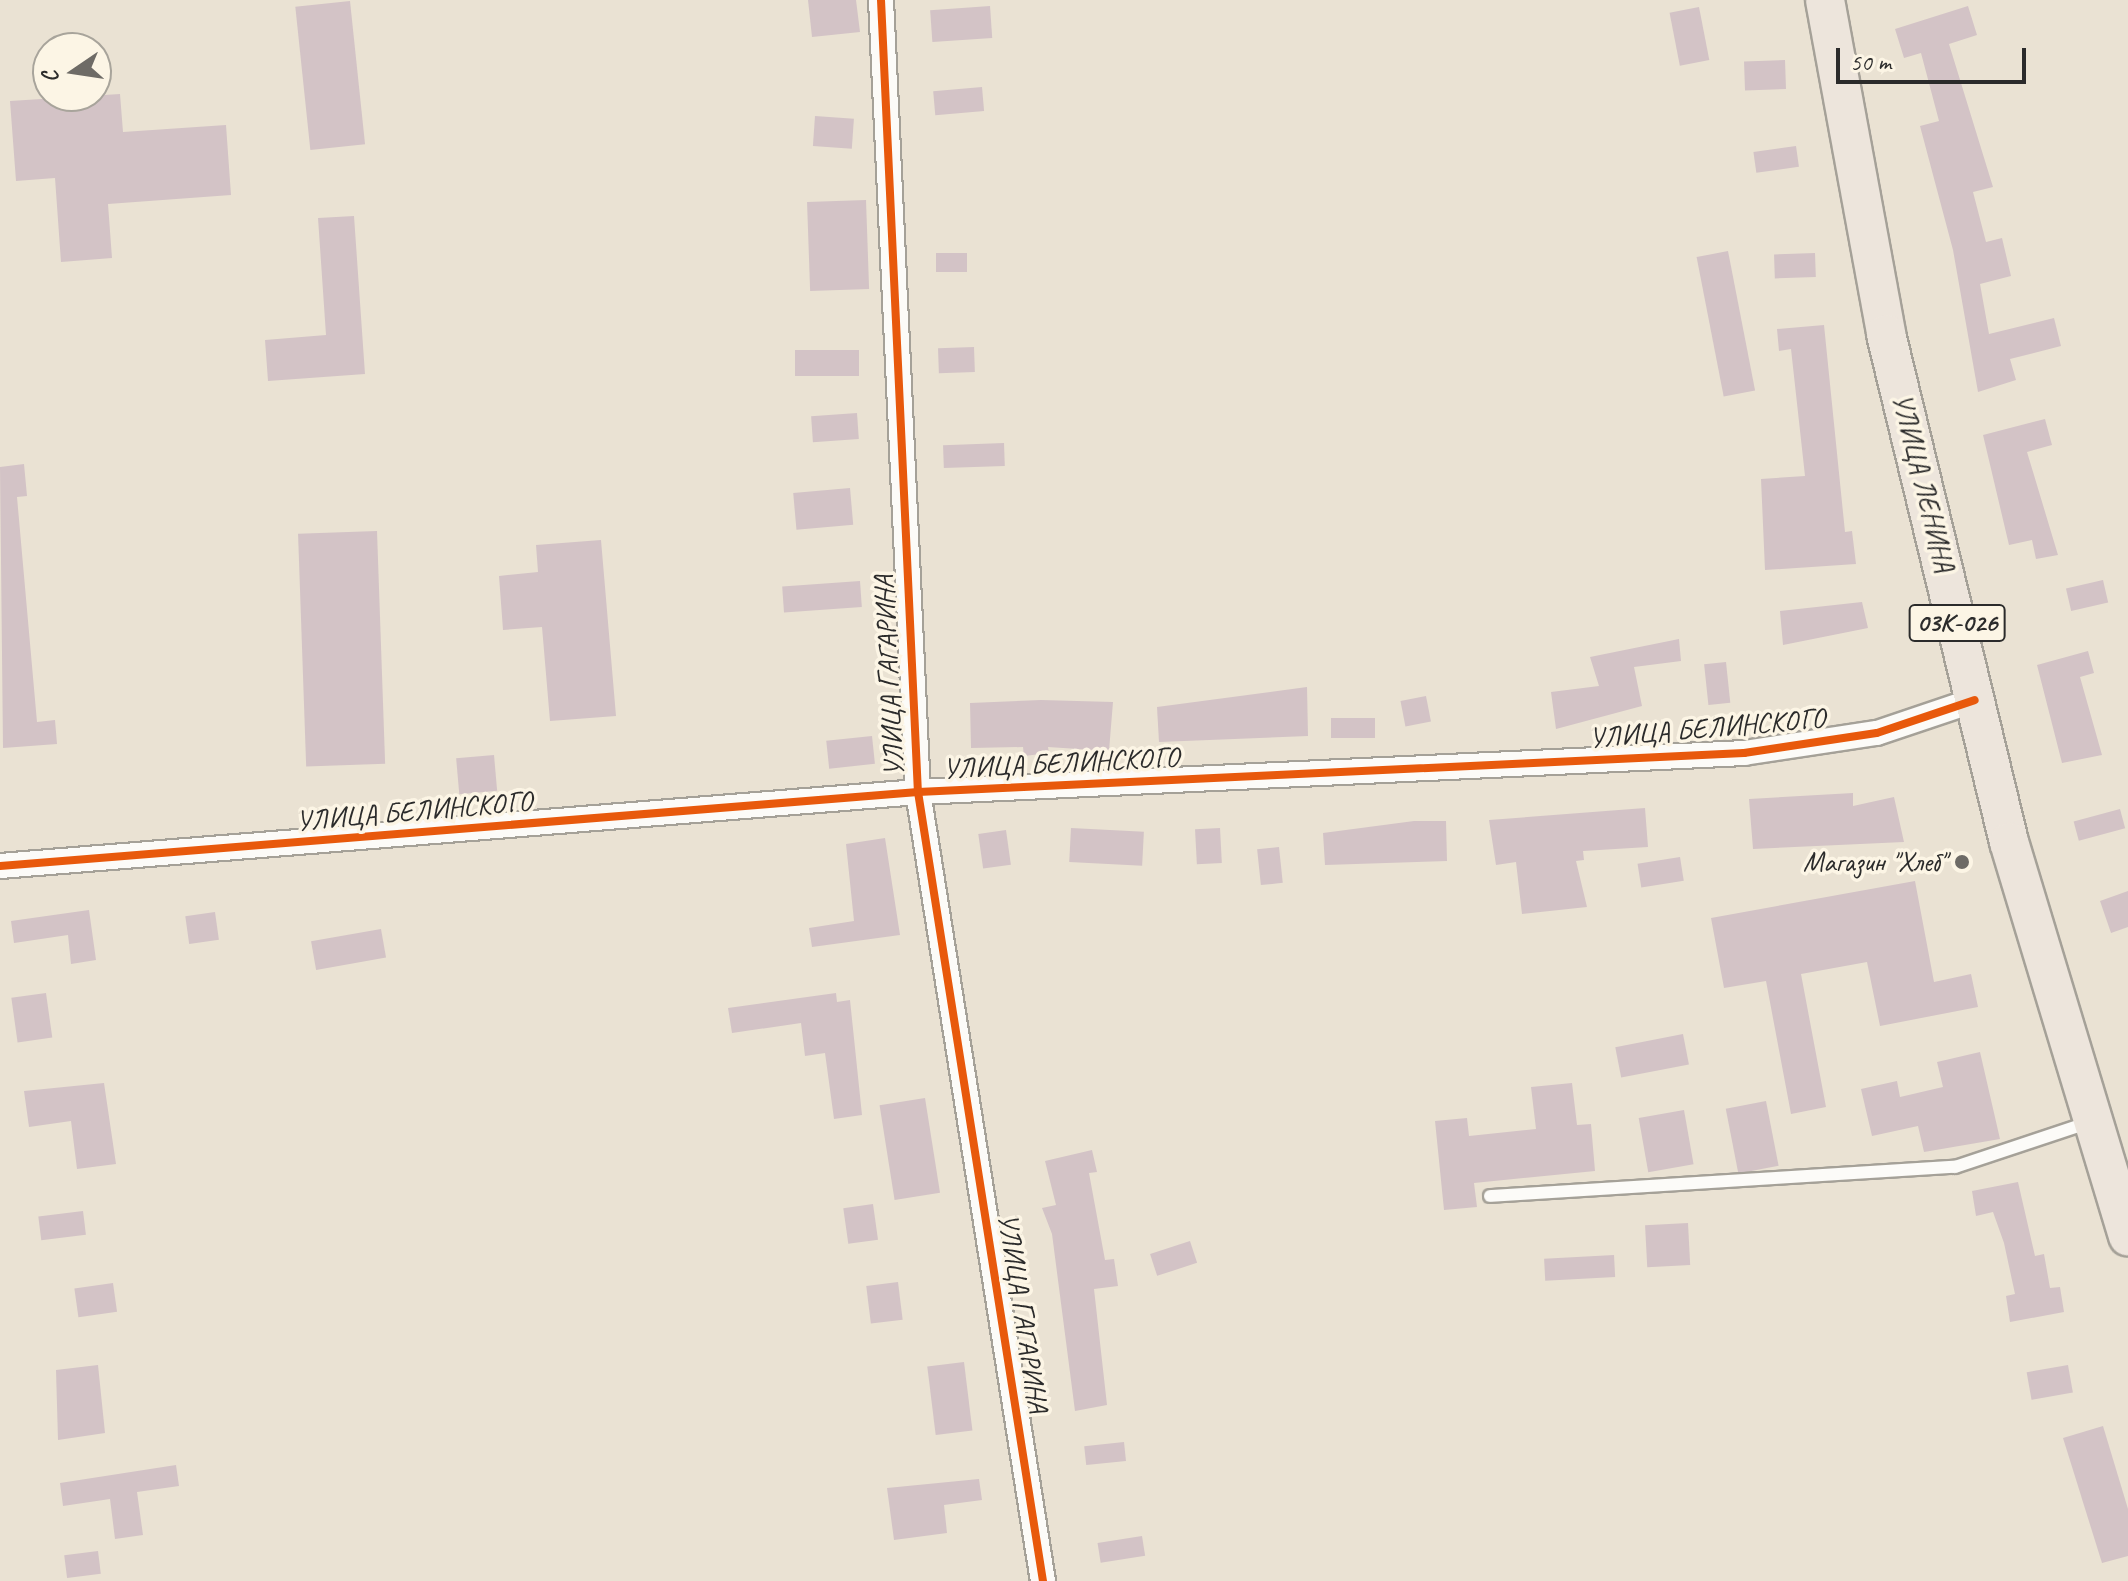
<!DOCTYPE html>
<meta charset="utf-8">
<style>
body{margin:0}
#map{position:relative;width:2128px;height:1581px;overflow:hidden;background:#eae2d3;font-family:Caveat,sans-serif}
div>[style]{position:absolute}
.building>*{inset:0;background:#d3c3c6;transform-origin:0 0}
.roads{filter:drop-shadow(2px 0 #a5a198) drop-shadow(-2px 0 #a5a198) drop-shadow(0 2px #a5a198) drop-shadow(0 -2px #a5a198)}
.service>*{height:12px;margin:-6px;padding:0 6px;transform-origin:6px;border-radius:6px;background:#fcfbf8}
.minor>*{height:24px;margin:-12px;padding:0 12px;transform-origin:12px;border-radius:12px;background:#fcfbf8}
.primary>*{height:38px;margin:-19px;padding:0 19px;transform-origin:19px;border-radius:19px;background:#ede5dc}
.cycleway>*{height:8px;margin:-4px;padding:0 4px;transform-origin:4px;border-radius:4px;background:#e8590c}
.dots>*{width:22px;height:22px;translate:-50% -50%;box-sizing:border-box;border:4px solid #fcf5e5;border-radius:50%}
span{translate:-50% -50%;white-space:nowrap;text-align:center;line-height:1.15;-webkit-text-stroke:7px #fcf5e5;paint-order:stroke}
.shield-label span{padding:2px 6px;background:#fcf5e5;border:2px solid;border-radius:6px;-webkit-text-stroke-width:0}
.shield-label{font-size:26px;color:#2b2b2b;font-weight:700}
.street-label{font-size:28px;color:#2b2b2b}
.poi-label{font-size:28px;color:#2b2b2b}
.right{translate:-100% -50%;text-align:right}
.north{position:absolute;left:32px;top:32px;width:80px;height:80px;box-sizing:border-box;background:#fcf5e5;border:2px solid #a8a49b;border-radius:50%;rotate:257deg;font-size:22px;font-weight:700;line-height:32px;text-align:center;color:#2b2b2b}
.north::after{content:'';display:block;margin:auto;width:28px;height:36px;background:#6e6b66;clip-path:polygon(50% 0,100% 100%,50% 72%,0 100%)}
.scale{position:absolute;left:1836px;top:48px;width:190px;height:36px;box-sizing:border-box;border:4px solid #2b2b2b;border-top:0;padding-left:10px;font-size:24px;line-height:28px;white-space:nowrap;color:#2b2b2b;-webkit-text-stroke:6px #fcf5e5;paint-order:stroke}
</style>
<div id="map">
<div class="building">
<div style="clip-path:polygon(808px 0,856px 0,860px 32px,812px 37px)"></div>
<div style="left:350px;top:1px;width:144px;height:55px;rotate:84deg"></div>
<div style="left:990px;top:6px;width:32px;height:60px;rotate:86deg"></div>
<div style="clip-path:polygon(1968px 6px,1977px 35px,1949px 44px,1993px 187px,1973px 192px,1986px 242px,2002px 238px,2011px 276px,1980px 284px,1989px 334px,2054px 318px,2061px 346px,2010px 359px,2016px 380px,1978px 392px,1953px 250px,1920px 126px,1939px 121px,1921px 53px,1904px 58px,1895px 29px)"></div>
<div style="left:1699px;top:7px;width:54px;height:30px;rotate:79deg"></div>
<div style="left:1785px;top:60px;width:29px;height:41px;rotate:88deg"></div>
<div style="left:982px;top:87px;width:24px;height:49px;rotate:85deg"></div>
<div style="clip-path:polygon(120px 94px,123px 132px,226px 125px,231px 195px,108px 204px,112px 258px,61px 262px,55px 178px,16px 181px,10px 101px)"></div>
<div style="left:815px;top:116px;width:39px;height:30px;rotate:4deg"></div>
<div style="left:1796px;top:146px;width:21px;height:43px;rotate:82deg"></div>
<div style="left:866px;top:200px;width:89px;height:59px;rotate:88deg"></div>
<div style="clip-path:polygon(354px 216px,365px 374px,268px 381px,265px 340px,326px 335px,318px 218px)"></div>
<div style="left:1728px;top:251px;width:142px;height:32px;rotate:79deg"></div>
<div style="left:936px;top:253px;width:31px;height:19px"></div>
<div style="left:1815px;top:253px;width:24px;height:41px;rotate:88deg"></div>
<div style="clip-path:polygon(1824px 325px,1845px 532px,1852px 531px,1856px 564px,1765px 570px,1761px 479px,1805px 476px,1791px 349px,1779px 351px,1777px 329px)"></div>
<div style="left:974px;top:347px;width:25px;height:36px;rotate:88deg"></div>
<div style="left:859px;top:350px;width:26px;height:64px;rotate:90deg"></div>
<div style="left:857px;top:413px;width:26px;height:46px;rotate:86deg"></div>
<div style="clip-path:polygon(2045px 419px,2052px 445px,2027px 452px,2058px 555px,2036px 559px,2032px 540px,2009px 545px,1983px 435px)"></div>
<div style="left:1004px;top:443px;width:23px;height:61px;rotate:88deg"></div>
<div style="clip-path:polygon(24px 464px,27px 496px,17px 497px,37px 722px,55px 720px,57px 744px,3px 748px,0 467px)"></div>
<div style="left:850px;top:488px;width:37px;height:57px;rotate:85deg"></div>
<div style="left:377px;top:531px;width:233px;height:79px;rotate:88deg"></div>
<div style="clip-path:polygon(601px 540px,616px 716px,550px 721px,542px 627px,503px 630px,499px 576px,538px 572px,536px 545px)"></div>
<div style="left:2103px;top:580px;width:23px;height:38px;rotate:77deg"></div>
<div style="left:860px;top:581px;width:26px;height:78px;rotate:86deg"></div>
<div style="clip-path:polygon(1862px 602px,1868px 628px,1783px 645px,1780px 611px)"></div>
<div style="clip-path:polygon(1679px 639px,1681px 661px,1634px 667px,1642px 706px,1556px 729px,1551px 692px,1599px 686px,1590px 657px)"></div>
<div style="clip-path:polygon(2088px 651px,2094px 673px,2080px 677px,2102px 755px,2062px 763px,2037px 665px)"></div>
<div style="left:1726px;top:662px;width:41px;height:22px;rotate:84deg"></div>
<div style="clip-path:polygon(1307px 687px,1308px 736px,1159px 742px,1157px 707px)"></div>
<div style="left:1426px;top:696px;width:26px;height:26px;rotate:79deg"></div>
<div style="clip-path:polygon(1041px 700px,1113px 702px,1109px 751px,1048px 747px,1049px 753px,1024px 756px,1023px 747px,971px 748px,970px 703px)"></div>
<div style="left:1375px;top:718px;width:20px;height:44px;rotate:90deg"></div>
<div style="left:872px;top:736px;width:28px;height:46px;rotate:84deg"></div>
<div style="left:494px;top:755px;width:36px;height:38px;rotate:85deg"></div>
<div style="clip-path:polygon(1853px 793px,1853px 806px,1894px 797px,1904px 842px,1753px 849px,1749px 799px)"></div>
<div style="clip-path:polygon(1645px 808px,1648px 847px,1583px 851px,1584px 860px,1576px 861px,1587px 907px,1522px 914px,1516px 862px,1496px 865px,1489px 820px)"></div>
<div style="left:2120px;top:809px;width:20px;height:48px;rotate:75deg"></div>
<div style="clip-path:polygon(1414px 821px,1446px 821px,1447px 861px,1325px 865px,1323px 833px)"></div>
<div style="left:1071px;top:828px;width:73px;height:34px;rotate:3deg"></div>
<div style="left:1220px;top:828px;width:35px;height:25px;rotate:87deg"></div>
<div style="left:1006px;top:830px;width:35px;height:28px;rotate:82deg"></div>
<div style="clip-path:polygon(885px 838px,900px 935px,812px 947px,809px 928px,854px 921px,846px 844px)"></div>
<div style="left:1279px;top:847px;width:36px;height:22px;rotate:84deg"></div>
<div style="left:1680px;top:857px;width:24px;height:43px;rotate:81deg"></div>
<div style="clip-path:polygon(1915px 881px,1934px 982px,1971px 974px,1978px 1007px,1880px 1026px,1867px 962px,1801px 974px,1826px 1107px,1791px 1114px,1766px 981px,1724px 988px,1711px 918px)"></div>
<div style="clip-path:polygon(2128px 891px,2128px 927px,2111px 933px,2100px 901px)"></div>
<div style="clip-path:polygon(89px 910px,96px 960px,71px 964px,68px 935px,14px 943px,11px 921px)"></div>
<div style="left:215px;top:912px;width:28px;height:30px;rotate:82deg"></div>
<div style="left:381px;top:929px;width:29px;height:71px;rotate:80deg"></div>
<div style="left:46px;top:993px;width:45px;height:35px;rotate:82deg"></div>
<div style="clip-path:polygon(836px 993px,837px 1002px,850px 1000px,862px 1115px,834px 1119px,825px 1053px,805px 1056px,801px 1023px,732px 1033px,728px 1008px)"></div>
<div style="left:1683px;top:1034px;width:31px;height:69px;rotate:79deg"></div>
<div style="clip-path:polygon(1980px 1052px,2000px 1139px,1924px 1152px,1918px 1126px,1872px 1136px,1861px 1089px,1897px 1081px,1900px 1097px,1943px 1087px,1937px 1062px)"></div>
<div style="clip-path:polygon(104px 1083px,116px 1164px,77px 1169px,71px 1121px,29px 1127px,24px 1091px)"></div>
<div style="clip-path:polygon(1572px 1083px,1577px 1125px,1591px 1124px,1595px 1171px,1474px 1183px,1477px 1207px,1444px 1210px,1435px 1121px,1467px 1118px,1469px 1136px,1536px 1129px,1531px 1087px)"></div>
<div style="left:925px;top:1098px;width:96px;height:46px;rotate:81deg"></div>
<div style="left:1766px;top:1101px;width:66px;height:41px;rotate:79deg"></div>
<div style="left:1684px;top:1110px;width:55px;height:46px;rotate:80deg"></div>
<div style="clip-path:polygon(1092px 1150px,1097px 1172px,1089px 1173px,1105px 1260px,1114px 1259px,1118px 1286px,1094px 1289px,1107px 1405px,1075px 1411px,1052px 1234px,1042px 1208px,1056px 1205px,1045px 1161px)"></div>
<div style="clip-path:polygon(2018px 1182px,2035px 1256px,2044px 1254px,2050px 1288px,2060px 1287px,2064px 1312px,2010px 1322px,2006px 1296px,2015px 1294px,2004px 1243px,1993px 1212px,1976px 1216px,1972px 1191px)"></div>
<div style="left:873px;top:1204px;width:36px;height:30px;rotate:82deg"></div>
<div style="left:83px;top:1211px;width:24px;height:45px;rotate:83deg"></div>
<div style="left:1688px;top:1223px;width:42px;height:43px;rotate:87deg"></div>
<div style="left:1190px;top:1241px;width:23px;height:42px;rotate:72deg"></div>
<div style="left:1614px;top:1255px;width:22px;height:70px;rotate:87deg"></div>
<div style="left:898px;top:1282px;width:38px;height:32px;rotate:83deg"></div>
<div style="left:113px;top:1283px;width:29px;height:39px;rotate:82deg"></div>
<div style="left:964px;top:1362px;width:69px;height:37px;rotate:83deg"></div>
<div style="clip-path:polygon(98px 1365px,105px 1433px,58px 1440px,56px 1370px)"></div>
<div style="left:2068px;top:1365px;width:28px;height:42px;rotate:80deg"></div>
<div style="clip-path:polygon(2103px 1426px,2128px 1509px,2128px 1556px,2102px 1563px,2063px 1438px)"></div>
<div style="left:1124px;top:1442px;width:19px;height:40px;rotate:84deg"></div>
<div style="clip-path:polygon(176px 1465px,179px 1486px,137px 1492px,143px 1535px,115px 1539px,110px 1499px,63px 1506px,60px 1483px)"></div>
<div style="clip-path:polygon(979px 1479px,982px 1500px,944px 1505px,947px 1533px,894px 1540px,887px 1488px)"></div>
<div style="left:1142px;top:1536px;width:20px;height:45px;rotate:81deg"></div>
<div style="left:98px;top:1551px;width:23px;height:34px;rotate:83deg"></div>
</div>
<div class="roads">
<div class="service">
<div style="left:1490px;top:1196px;width:466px;rotate:-3.6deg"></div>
<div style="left:1955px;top:1167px;width:142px;rotate:-18.4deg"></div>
</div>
<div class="minor">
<div style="left:881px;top:0;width:793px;rotate:87.33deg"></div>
<div style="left:918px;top:792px;width:799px;rotate:81deg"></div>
<div style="left:0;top:866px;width:921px;rotate:-4.61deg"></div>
<div style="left:918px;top:792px;width:827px;rotate:-2.7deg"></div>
<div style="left:1744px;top:753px;width:134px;rotate:-8.6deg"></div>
<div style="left:1877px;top:733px;width:103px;rotate:-18.6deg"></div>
</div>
<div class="primary">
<div style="left:1825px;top:0;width:340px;rotate:79.6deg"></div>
<div style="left:1886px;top:334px;width:523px;rotate:76.39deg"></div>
<div style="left:2009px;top:842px;width:412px;rotate:73.2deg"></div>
</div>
</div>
<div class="cycleway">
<div style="left:881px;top:0;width:793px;rotate:87.33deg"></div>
<div style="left:918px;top:792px;width:799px;rotate:81deg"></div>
<div style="left:0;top:866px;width:921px;rotate:-4.61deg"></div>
<div style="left:918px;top:792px;width:827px;rotate:-2.7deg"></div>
<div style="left:1744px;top:753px;width:134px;rotate:-8.6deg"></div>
<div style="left:1877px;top:733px;width:103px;rotate:-18.6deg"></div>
</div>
<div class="dots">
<div style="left:1962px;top:862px;background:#6e6b66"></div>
</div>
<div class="shield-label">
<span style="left:1957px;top:623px">03К-026</span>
</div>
<div class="street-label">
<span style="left:1923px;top:483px;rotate:76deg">УЛИЦА ЛЕНИНА</span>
<span style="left:889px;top:676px;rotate:-93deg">УЛИЦА ГАГАРИНА</span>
<span style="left:1707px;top:728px;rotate:-5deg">УЛИЦА БЕЛИНСКОГО</span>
<span style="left:1061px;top:763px;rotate:-3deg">УЛИЦА БЕЛИНСКОГО</span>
<span style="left:414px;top:811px;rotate:-5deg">УЛИЦА БЕЛИНСКОГО</span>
<span style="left:1023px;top:1313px;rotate:81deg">УЛИЦА ГАГАРИНА</span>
</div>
<div class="poi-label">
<span class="right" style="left:1946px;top:862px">Магазин "Хлеб"</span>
</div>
<div class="north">С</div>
<div class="scale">50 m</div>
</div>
